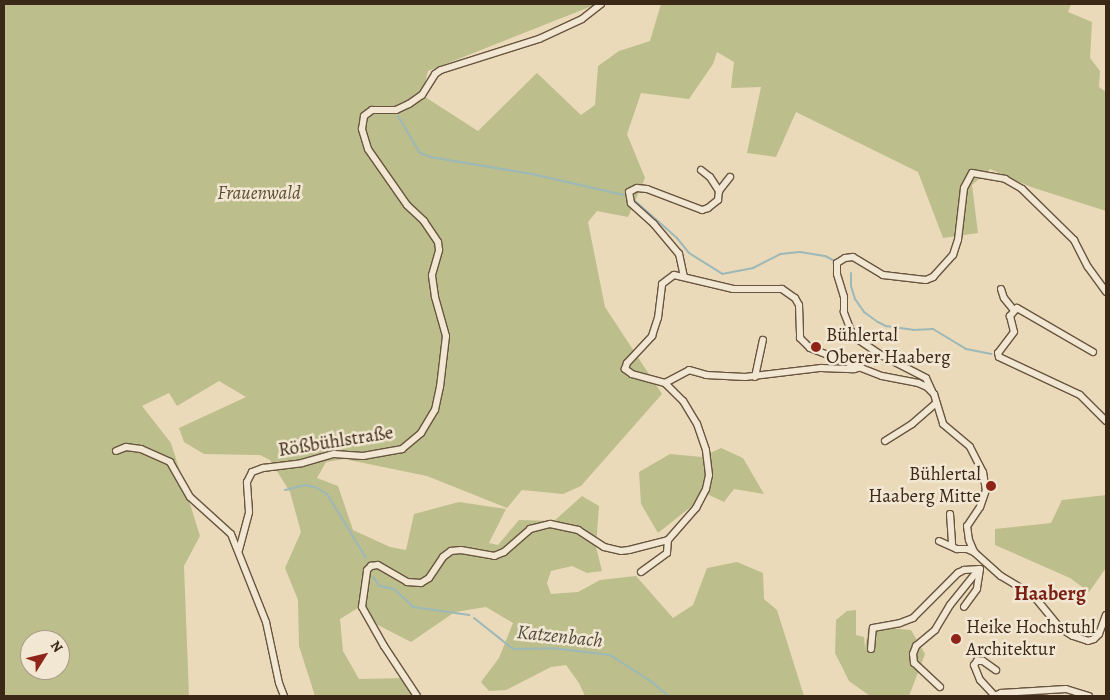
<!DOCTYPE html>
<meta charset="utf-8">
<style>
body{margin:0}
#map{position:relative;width:1110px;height:700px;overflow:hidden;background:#ebdab9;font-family:Alegreya,serif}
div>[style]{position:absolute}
.green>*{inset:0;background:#bcbe8c}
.stream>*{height:2px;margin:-1px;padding:0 1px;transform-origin:1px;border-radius:1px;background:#9cb8b9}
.roads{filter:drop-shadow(1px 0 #68543f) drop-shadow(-1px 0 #68543f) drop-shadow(0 1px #68543f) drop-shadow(0 -1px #68543f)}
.street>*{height:6px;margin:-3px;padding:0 3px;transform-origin:3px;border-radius:3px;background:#f2e7d2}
.dots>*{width:14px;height:14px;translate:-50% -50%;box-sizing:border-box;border:2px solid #f2e7d2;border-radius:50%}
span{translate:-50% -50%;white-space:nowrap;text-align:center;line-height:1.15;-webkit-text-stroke:5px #f2e7d2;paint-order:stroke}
.park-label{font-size:19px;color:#5c4e34;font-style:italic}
.poi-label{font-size:19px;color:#3c2816}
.left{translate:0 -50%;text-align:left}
.right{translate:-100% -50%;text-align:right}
.street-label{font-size:19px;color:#3c2816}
.neighbourhood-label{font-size:20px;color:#7a1f14;font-weight:700}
.water-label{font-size:20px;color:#544c3f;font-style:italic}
.frame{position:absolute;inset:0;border:5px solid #3c2816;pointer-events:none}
.north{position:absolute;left:20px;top:630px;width:50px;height:50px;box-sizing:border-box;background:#f2e7d2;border:1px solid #a99b87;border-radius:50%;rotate:54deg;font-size:14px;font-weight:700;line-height:20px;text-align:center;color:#3c2816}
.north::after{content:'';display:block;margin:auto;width:18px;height:22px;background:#8f2418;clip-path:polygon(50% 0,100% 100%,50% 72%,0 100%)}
</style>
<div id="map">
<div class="green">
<div style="clip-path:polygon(evenodd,4px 4px,597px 4px,428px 71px,422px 95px,478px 131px,537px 73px,581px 115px,595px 105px,598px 66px,619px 51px,650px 41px,661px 4px,1071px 4px,1068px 12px,1092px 22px,1090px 58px,1100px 71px,1099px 87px,1106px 92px,1106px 211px,1031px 187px,990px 169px,972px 185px,978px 233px,943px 238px,918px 172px,796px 112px,776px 157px,747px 153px,761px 87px,731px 88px,734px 62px,717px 52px,713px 64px,689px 99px,641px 93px,627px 134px,645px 178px,628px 217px,597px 211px,588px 222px,605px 307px,662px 394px,581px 486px,563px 494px,522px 490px,507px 508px,427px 476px,344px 459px,326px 462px,317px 478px,338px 486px,353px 530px,390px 547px,406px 550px,414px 514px,459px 502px,506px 509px,489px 543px,498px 545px,519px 520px,554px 521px,582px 496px,599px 506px,596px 547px,602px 571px,587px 573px,572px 566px,551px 571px,547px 583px,551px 594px,578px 592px,600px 580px,636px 576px,673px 618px,693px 605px,707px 568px,737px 562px,763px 573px,764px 599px,777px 610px,804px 696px,585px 696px,579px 683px,566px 665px,551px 667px,506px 690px,489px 691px,481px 682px,499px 658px,513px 623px,486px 607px,455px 612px,411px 642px,378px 625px,358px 608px,340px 619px,343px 651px,359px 679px,406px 678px,420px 696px,315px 696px,299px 646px,298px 600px,285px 568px,301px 532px,290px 492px,270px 460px,260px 455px,204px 454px,184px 442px,179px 428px,246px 397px,219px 381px,177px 406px,169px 393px,142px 406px,171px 443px,200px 536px,184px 566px,189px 696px,4px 696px,4px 4px,30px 640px,60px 640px,60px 670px,30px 670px,30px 640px)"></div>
<div style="clip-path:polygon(721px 448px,743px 458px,764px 494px,734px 489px,724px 502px,707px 494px,658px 533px,641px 504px,639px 472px,670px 454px,702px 457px)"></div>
<div style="clip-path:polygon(1106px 495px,1106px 568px,1089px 592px,1070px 578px,995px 545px,995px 529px,1051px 523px,1062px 500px)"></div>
<div style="clip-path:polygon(856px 610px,856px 635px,864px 637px,865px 648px,868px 631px,877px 627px,911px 630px,925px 654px,909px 696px,870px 696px,849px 681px,835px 653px,836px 620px,847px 611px)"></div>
</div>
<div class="stream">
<div style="left:398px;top:116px;width:43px;rotate:59.3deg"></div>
<div style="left:420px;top:153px;width:11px;rotate:22deg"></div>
<div style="left:430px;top:157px;width:103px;rotate:9.5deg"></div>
<div style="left:532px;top:174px;width:94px;rotate:12.9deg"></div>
<div style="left:634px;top:200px;width:57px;rotate:41.5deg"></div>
<div style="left:677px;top:238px;width:19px;rotate:51deg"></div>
<div style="left:689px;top:253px;width:39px;rotate:32deg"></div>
<div style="left:722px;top:274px;width:32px;rotate:-11deg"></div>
<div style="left:753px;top:268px;width:30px;rotate:-27deg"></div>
<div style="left:780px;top:254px;width:20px;rotate:-6deg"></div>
<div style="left:800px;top:252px;width:25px;rotate:9deg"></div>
<div style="left:825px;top:256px;width:11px;rotate:27deg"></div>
<div style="left:851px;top:273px;width:13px;rotate:90deg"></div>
<div style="left:851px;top:286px;width:14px;rotate:73deg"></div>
<div style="left:855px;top:299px;width:16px;rotate:55deg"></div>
<div style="left:864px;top:312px;width:17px;rotate:36deg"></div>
<div style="left:878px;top:322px;width:9px;rotate:27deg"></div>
<div style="left:886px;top:326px;width:27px;rotate:8deg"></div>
<div style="left:913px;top:330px;width:20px;rotate:-3deg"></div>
<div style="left:933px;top:329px;width:39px;rotate:31deg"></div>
<div style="left:966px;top:349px;width:26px;rotate:11deg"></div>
<div style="left:285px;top:490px;width:21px;rotate:-14deg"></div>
<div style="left:305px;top:485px;width:10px;rotate:11deg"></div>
<div style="left:315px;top:487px;width:14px;rotate:30deg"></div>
<div style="left:327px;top:494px;width:75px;rotate:58.6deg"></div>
<div style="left:373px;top:577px;width:11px;rotate:52deg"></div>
<div style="left:380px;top:586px;width:14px;rotate:12deg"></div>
<div style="left:394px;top:589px;width:26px;rotate:43deg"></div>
<div style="left:413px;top:607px;width:57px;rotate:8.1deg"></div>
<div style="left:474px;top:618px;width:50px;rotate:38.5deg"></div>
<div style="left:513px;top:649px;width:39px;rotate:-1deg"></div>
<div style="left:552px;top:648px;width:58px;rotate:6.9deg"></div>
<div style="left:610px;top:655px;width:50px;rotate:32.7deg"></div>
<div style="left:652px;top:682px;width:21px;rotate:41deg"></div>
</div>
<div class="roads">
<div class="street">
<div style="left:701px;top:170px;width:11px;rotate:38deg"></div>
<div style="left:710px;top:177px;width:17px;rotate:57deg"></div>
<div style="left:684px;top:277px;width:24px;rotate:-102deg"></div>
<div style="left:679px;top:254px;width:39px;rotate:-130deg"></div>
<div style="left:654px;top:224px;width:31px;rotate:-138deg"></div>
<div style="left:631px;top:203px;width:11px;rotate:-100deg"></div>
<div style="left:629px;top:192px;width:9px;rotate:-27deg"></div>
<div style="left:637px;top:188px;width:10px;rotate:6deg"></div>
<div style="left:647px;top:189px;width:59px;rotate:20.9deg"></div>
<div style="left:702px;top:210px;width:6px;rotate:-18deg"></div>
<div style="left:708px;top:208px;width:13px;rotate:-39deg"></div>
<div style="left:718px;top:200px;width:9px;rotate:-84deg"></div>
<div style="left:719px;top:191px;width:18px;rotate:-52deg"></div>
<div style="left:1001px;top:289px;width:9px;rotate:72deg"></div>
<div style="left:1004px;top:298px;width:14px;rotate:51deg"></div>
<div style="left:1093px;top:352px;width:88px;rotate:-149.9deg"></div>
<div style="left:1017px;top:308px;width:11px;rotate:131deg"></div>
<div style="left:1010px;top:316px;width:16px;rotate:76deg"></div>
<div style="left:1014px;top:332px;width:26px;rotate:127deg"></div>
<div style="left:998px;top:353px;width:4px;rotate:76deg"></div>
<div style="left:999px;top:357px;width:89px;rotate:25.1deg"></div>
<div style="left:1080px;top:395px;width:37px;rotate:45deg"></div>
<div style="left:755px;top:377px;width:38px;rotate:-78deg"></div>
<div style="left:665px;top:383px;width:27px;rotate:-28deg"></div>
<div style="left:689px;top:370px;width:18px;rotate:16deg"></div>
<div style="left:706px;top:375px;width:39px;rotate:3deg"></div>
<div style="left:745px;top:377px;width:77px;rotate:-6.8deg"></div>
<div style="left:821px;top:368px;width:33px;rotate:2deg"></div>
<div style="left:854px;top:369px;width:7px;rotate:-16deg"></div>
<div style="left:932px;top:391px;width:14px;rotate:-115deg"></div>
<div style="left:926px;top:378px;width:51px;rotate:-152.9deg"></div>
<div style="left:881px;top:355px;width:34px;rotate:-146deg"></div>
<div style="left:853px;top:336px;width:26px;rotate:-111deg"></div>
<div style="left:844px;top:312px;width:15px;rotate:-90deg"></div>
<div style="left:844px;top:297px;width:24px;rotate:-107deg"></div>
<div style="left:837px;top:274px;width:11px;rotate:-90deg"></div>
<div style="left:837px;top:263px;width:9px;rotate:-32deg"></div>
<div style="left:845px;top:258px;width:8px;rotate:-7deg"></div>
<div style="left:853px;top:257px;width:35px;rotate:31deg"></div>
<div style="left:883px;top:275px;width:43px;rotate:6.6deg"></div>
<div style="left:926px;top:280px;width:8px;rotate:-23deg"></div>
<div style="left:933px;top:277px;width:30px;rotate:-48deg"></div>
<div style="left:953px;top:255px;width:16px;rotate:-72deg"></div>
<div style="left:958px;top:240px;width:52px;rotate:-83.4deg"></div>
<div style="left:964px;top:188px;width:17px;rotate:-62deg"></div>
<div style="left:972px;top:173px;width:34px;rotate:10deg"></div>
<div style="left:1005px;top:179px;width:20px;rotate:30deg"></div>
<div style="left:1022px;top:189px;width:73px;rotate:44.4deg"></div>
<div style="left:1074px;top:240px;width:30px;rotate:63deg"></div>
<div style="left:1088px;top:267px;width:31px;rotate:54deg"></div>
<div style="left:885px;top:441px;width:32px;rotate:-32deg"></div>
<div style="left:912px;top:424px;width:32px;rotate:-41deg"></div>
<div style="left:116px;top:451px;width:11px;rotate:-22deg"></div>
<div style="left:126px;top:447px;width:15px;rotate:8deg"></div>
<div style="left:141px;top:449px;width:32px;rotate:24deg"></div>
<div style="left:170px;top:462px;width:40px;rotate:60.3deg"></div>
<div style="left:190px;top:497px;width:55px;rotate:42.1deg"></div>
<div style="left:231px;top:534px;width:95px;rotate:68.3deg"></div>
<div style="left:266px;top:622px;width:62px;rotate:78deg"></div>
<div style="left:279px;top:683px;width:14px;rotate:69deg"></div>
<div style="left:950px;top:514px;width:32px;rotate:86deg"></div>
<div style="left:939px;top:541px;width:20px;rotate:24deg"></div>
<div style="left:957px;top:549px;width:10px"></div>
<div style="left:967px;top:549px;width:8px;rotate:23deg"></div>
<div style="left:239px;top:550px;width:39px;rotate:-75deg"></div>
<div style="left:249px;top:512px;width:30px;rotate:-94deg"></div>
<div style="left:247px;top:482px;width:11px;rotate:-63deg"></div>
<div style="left:252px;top:472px;width:12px;rotate:-20deg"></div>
<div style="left:263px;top:468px;width:39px;rotate:-7deg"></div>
<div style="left:302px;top:463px;width:33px;rotate:-16deg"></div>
<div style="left:334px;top:454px;width:29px;rotate:4deg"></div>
<div style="left:363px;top:456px;width:40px;rotate:-10deg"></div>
<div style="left:402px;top:449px;width:25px;rotate:-40deg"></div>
<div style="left:421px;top:433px;width:27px;rotate:-59deg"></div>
<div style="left:435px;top:410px;width:24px;rotate:-78deg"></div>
<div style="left:440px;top:387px;width:51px;rotate:-83.3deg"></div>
<div style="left:446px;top:336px;width:41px;rotate:-105.8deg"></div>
<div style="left:435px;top:297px;width:22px;rotate:-98deg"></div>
<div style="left:432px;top:275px;width:26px;rotate:-74deg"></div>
<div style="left:439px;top:250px;width:8px;rotate:-97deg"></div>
<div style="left:438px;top:242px;width:25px;rotate:-124deg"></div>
<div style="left:424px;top:221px;width:23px;rotate:-137deg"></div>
<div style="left:407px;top:205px;width:68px;rotate:-124.9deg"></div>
<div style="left:368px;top:149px;width:21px;rotate:-107deg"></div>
<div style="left:362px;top:129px;width:13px;rotate:-81deg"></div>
<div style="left:364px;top:116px;width:10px;rotate:-37deg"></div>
<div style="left:372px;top:110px;width:24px"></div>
<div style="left:396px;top:110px;width:14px;rotate:-25deg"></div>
<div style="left:409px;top:104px;width:16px;rotate:-35deg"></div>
<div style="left:422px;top:95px;width:25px;rotate:-58deg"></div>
<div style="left:435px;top:74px;width:7px;rotate:-34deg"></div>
<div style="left:441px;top:70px;width:103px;rotate:-17.6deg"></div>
<div style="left:539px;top:39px;width:47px;rotate:-24.9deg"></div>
<div style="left:582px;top:19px;width:24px;rotate:-38deg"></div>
<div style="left:641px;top:572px;width:32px;rotate:-36deg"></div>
<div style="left:667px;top:553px;width:13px;rotate:-86deg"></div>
<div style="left:871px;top:649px;width:21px;rotate:-85deg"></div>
<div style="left:873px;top:628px;width:27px;rotate:-10deg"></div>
<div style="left:900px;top:623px;width:14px;rotate:-21deg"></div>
<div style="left:913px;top:618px;width:64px;rotate:-45deg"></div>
<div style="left:958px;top:573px;width:7px;rotate:-27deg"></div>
<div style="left:964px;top:570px;width:16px;rotate:-4deg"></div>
<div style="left:980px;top:569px;width:20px;rotate:99deg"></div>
<div style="left:977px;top:589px;width:22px;rotate:126deg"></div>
<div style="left:940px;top:687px;width:35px;rotate:-137deg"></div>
<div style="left:914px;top:663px;width:9px;rotate:-96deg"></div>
<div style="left:913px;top:654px;width:9px;rotate:-69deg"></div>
<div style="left:916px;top:646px;width:25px;rotate:-40deg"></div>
<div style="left:935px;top:630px;width:29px;rotate:-59deg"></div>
<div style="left:950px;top:605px;width:46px;rotate:-51.1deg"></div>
<div style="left:417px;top:696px;width:60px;rotate:-123.4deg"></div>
<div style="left:384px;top:646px;width:45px;rotate:-119.4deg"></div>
<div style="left:362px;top:607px;width:37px;rotate:-82deg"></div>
<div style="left:367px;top:570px;width:6px;rotate:-45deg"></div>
<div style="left:371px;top:566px;width:7px;rotate:-8deg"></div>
<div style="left:378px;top:565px;width:34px;rotate:30deg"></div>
<div style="left:407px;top:582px;width:14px;rotate:4deg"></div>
<div style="left:421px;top:583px;width:9px;rotate:-32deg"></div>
<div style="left:429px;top:578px;width:25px;rotate:-56deg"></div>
<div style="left:443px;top:557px;width:10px;rotate:-37deg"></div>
<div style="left:451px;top:551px;width:10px;rotate:-6deg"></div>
<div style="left:461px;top:550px;width:34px;rotate:10deg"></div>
<div style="left:494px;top:556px;width:11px;rotate:-22deg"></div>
<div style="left:504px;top:552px;width:35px;rotate:-41deg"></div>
<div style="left:530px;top:529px;width:21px;rotate:-14deg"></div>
<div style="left:550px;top:524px;width:29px;rotate:12deg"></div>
<div style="left:578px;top:530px;width:31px;rotate:33deg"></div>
<div style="left:604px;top:547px;width:17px;rotate:13deg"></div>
<div style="left:621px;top:551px;width:8px;rotate:-7deg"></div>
<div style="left:629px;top:550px;width:40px;rotate:-14.4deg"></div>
<div style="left:668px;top:540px;width:43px;rotate:-48.8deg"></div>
<div style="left:696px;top:508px;width:21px;rotate:-62deg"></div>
<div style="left:706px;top:489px;width:14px;rotate:-78deg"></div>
<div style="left:709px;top:475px;width:25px;rotate:-97deg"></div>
<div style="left:706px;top:450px;width:28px;rotate:-109deg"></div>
<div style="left:697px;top:424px;width:27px;rotate:-121deg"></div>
<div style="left:683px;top:401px;width:25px;rotate:-135deg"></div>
<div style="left:665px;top:383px;width:34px;rotate:-165deg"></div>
<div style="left:632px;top:374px;width:9px;rotate:-144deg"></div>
<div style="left:625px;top:369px;width:6px;rotate:-72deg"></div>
<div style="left:627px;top:363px;width:37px;rotate:-47deg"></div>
<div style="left:652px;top:336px;width:19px;rotate:-72deg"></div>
<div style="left:658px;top:318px;width:34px;rotate:-83deg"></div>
<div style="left:662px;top:284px;width:15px;rotate:-37deg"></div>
<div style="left:674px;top:275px;width:61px;rotate:13.3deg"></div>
<div style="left:733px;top:289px;width:49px"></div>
<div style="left:782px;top:289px;width:16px;rotate:35deg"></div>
<div style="left:795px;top:298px;width:8px;rotate:60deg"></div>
<div style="left:799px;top:305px;width:33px;rotate:88deg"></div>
<div style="left:800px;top:338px;width:14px;rotate:45deg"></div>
<div style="left:810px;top:348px;width:77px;rotate:21.3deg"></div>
<div style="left:882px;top:376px;width:37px;rotate:11deg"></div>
<div style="left:918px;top:383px;width:10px;rotate:24deg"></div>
<div style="left:927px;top:387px;width:10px;rotate:45deg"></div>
<div style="left:934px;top:394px;width:31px;rotate:73deg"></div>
<div style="left:943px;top:424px;width:35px;rotate:40deg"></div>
<div style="left:970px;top:447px;width:28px;rotate:63deg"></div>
<div style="left:983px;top:472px;width:18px;rotate:81deg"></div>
<div style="left:986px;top:490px;width:18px;rotate:109deg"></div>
<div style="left:980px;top:507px;width:23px;rotate:124deg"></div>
<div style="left:967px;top:526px;width:14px;rotate:82deg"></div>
<div style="left:969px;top:540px;width:13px;rotate:67deg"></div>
<div style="left:974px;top:552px;width:36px;rotate:42deg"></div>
<div style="left:1001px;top:576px;width:37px;rotate:31deg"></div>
<div style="left:1033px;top:595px;width:43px;rotate:50.7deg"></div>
<div style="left:1060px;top:628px;width:15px;rotate:32deg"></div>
<div style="left:1073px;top:636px;width:16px;rotate:18deg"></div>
<div style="left:1088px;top:641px;width:6px;rotate:-18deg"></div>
<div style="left:1094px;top:639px;width:7px;rotate:-45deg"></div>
<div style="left:1099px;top:634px;width:20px;rotate:-70deg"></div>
<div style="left:995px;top:696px;width:7px;rotate:-27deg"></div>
<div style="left:1001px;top:693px;width:65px;rotate:-3.5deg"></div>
<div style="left:1066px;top:689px;width:24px;rotate:17deg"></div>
<div style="left:995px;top:696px;width:22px;rotate:-133deg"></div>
<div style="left:980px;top:680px;width:16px;rotate:-112deg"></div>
<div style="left:974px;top:665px;width:5px;rotate:-53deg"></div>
<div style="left:977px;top:661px;width:6px"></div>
<div style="left:983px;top:661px;width:16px;rotate:35deg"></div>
</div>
</div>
<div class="dots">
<div style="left:816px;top:347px;background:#8f2418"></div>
<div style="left:991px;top:486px;background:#8f2418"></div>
<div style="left:956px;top:639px;background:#8f2418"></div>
</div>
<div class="park-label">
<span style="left:259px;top:194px">Frauenwald</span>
</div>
<div class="poi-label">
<span class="left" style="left:826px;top:347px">Bühlertal<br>Oberer Haaberg</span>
<span class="right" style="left:981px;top:486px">Bühlertal<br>Haaberg Mitte</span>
<span class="left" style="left:966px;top:639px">Heike Hochstuhl<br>Architektur</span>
</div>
<div class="street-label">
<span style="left:336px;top:442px;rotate:-9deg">Rößbühlstraße</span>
</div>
<div class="neighbourhood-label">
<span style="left:1050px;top:593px">Haaberg</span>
</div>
<div class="water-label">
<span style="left:560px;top:636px;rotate:6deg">Katzenbach</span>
</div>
<div class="frame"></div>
<div class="north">N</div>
</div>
